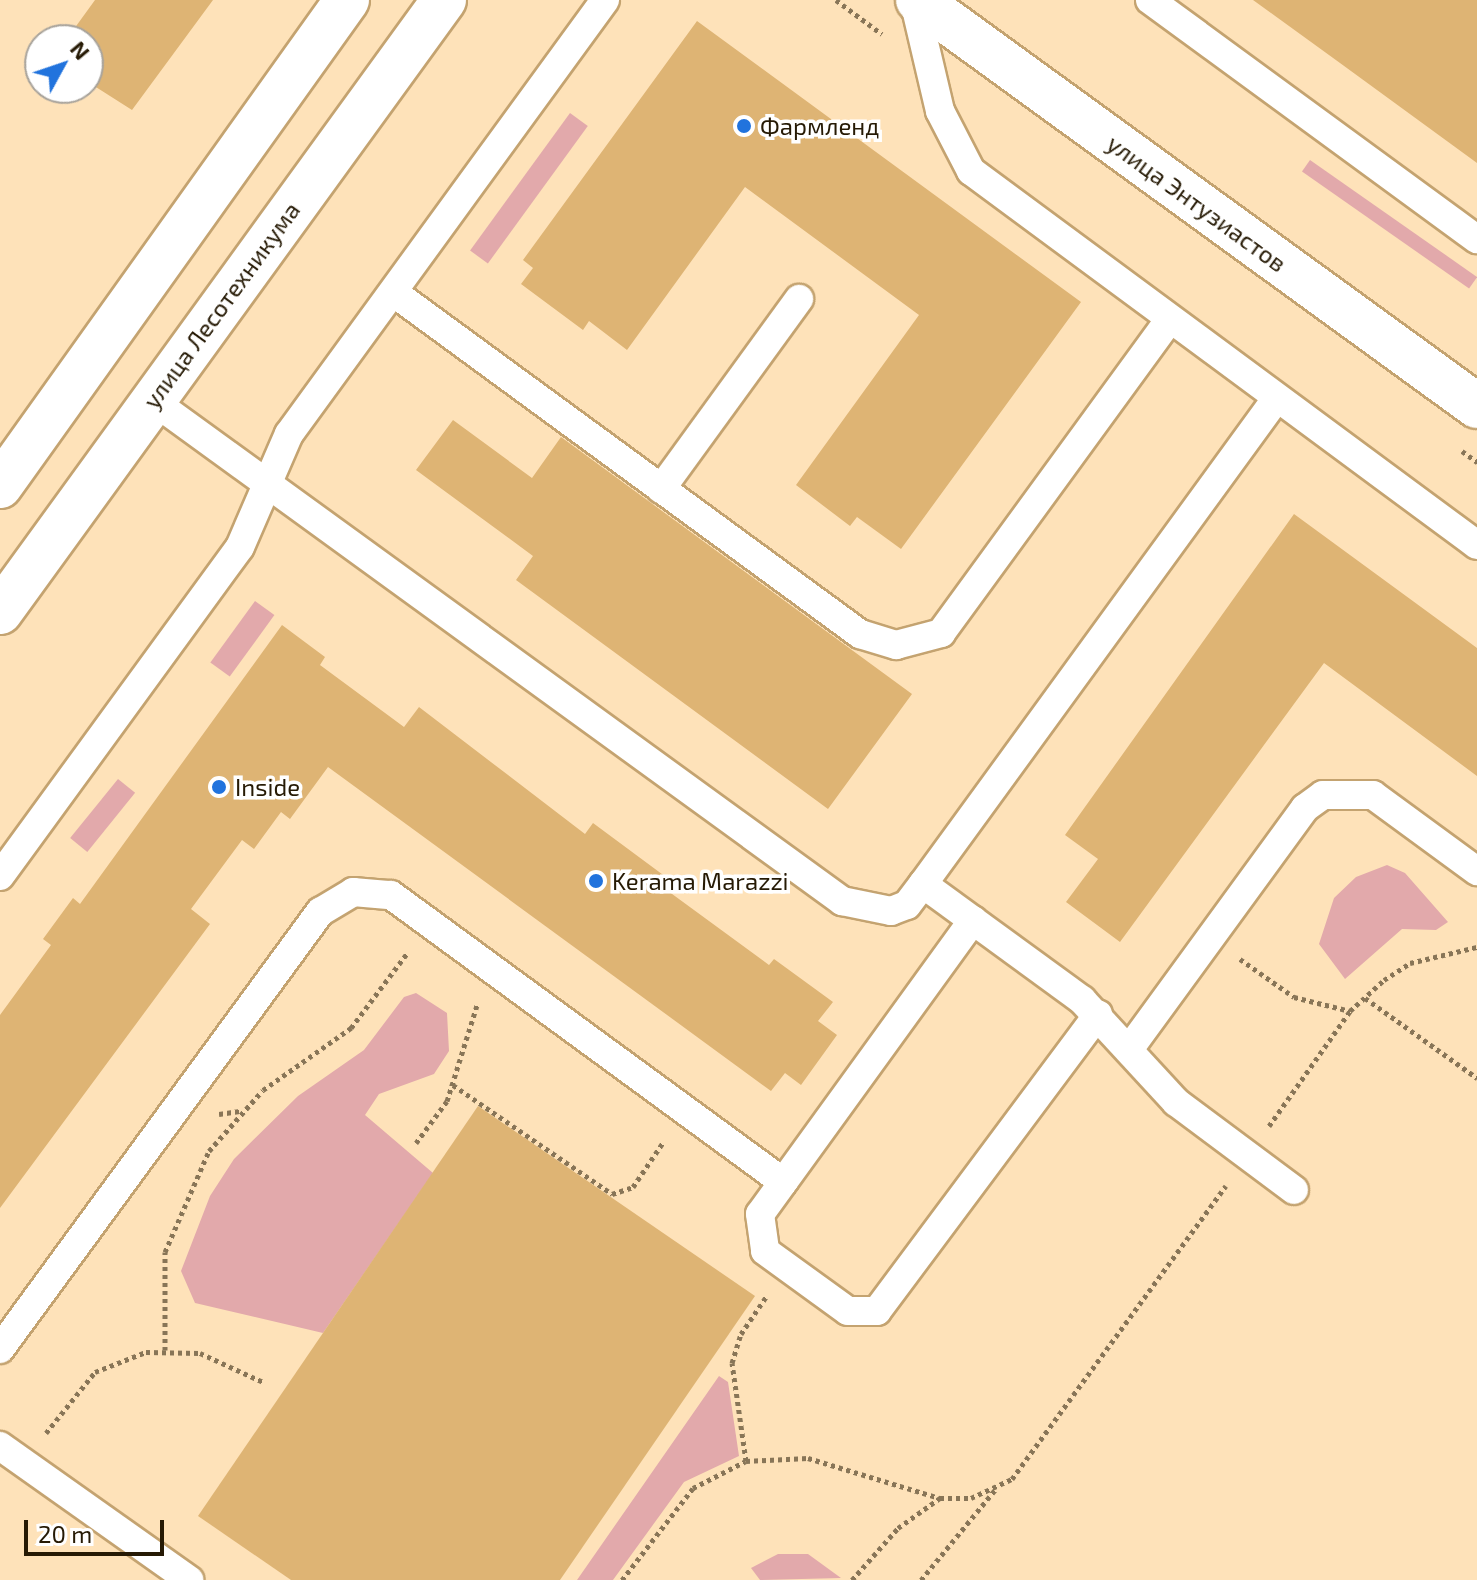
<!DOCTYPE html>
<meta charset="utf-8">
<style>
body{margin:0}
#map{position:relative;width:1477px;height:1580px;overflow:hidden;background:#fee2b9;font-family:"Exo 2",sans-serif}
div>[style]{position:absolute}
.green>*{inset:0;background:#e2a9ab;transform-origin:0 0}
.building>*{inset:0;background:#deb474}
.path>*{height:5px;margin-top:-2.5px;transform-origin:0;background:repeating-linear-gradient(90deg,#887557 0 4px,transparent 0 8px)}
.roads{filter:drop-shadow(2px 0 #c4a370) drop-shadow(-2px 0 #c4a370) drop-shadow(0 2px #c4a370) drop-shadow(0 -2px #c4a370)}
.lane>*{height:28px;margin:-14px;padding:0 14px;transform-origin:14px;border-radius:14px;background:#fff}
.secondary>*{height:44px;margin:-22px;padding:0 22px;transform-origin:22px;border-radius:22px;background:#fff}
.dots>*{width:22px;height:22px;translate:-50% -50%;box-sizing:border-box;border:4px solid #fff;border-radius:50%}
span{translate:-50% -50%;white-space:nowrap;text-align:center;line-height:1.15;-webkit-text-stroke:7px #fff;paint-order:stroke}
.poi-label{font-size:24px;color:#261a05}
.left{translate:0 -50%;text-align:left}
.street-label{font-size:24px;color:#261a05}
.north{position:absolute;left:24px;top:24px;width:80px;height:80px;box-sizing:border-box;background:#fff;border:2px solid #a8a39b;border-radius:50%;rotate:50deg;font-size:22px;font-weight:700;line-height:32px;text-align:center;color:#261a05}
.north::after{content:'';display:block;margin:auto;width:28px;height:36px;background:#2173dd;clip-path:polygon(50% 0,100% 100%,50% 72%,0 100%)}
.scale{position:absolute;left:24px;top:1520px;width:140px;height:36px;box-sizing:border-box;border:4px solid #261a05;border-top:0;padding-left:10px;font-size:24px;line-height:28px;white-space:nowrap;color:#261a05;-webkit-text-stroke:6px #fff;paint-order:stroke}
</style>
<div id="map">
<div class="green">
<div style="left:570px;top:113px;width:22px;height:170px;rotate:36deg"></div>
<div style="left:1310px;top:160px;width:204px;height:14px;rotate:35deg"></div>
<div style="left:255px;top:601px;width:24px;height:76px;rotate:36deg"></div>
<div style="left:118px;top:779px;width:22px;height:76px;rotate:39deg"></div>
<div style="clip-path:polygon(1387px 865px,1405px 873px,1448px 922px,1436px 930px,1402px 929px,1345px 979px,1319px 944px,1334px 898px,1356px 877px)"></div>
<div style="clip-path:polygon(416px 993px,447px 1013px,449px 1051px,434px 1074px,379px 1094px,365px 1115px,433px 1173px,323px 1333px,195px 1303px,181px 1271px,210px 1196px,234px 1159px,298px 1096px,364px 1050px,404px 997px)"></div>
<div style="clip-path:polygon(719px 1376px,728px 1382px,739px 1456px,684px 1482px,613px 1580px,577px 1580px)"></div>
<div style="clip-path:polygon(778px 1554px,808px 1554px,841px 1578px,760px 1580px,751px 1568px)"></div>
</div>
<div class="building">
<div style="clip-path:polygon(95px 0,213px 0,132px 110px,88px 82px,88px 40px,66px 40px)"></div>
<div style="clip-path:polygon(1253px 0,1477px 0,1477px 163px,1340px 63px)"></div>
<div style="clip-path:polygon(697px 21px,1081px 302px,901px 549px,857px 517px,850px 526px,796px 485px,919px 315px,745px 187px,627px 350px,589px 321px,583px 330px,521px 284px,533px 268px,523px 260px)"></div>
<div style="clip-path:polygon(453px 420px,532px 478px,561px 437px,912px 694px,828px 809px,516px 580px,533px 556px,416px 470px)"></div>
<div style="clip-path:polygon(1294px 514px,1477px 648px,1477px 776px,1324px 663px,1120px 942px,1066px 902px,1098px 859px,1065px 835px)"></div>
<div style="clip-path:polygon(282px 625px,325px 657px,320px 665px,404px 727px,419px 707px,585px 834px,593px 823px,674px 883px,668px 891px,769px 965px,774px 959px,833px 1002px,818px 1021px,837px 1035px,801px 1085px,785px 1073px,771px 1091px,328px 767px,290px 819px,281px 812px,254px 849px,242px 840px,191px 909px,210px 924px,0 1208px,0 1015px,51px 945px,43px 939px,73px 898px,80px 904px)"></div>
<div style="clip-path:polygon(478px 1106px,755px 1296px,560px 1580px,291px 1580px,198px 1516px)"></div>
</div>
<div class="path">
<div style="left:836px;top:0;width:57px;rotate:36.5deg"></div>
<div style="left:1462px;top:451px;width:19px;rotate:36deg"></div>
<div style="left:1240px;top:959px;width:66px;rotate:35.1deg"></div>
<div style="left:1294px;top:997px;width:58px;rotate:14deg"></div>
<div style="left:1365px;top:998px;width:138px;rotate:35.5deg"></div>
<div style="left:453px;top:1085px;width:193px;rotate:34.4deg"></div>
<div style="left:612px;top:1194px;width:22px;rotate:-18deg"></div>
<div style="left:633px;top:1187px;width:55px;rotate:-56deg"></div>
<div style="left:219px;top:1114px;width:21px;rotate:-8deg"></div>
<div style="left:1269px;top:1126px;width:141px;rotate:-54.8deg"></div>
<div style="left:1350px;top:1011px;width:46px;rotate:-42.4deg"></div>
<div style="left:1384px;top:980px;width:31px;rotate:-33deg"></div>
<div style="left:1410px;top:963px;width:69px;rotate:-13.4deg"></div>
<div style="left:416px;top:1143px;width:52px;rotate:-53.6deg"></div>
<div style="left:447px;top:1101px;width:101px;rotate:-72.6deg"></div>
<div style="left:165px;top:1350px;width:98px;rotate:-90deg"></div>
<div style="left:165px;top:1252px;width:110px;rotate:-66.5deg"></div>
<div style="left:209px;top:1151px;width:81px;rotate:-48.5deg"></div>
<div style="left:263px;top:1090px;width:108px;rotate:-35.2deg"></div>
<div style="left:351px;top:1028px;width:95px;rotate:-53.1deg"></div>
<div style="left:46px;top:1433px;width:78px;rotate:-51.2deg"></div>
<div style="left:95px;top:1372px;width:55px;rotate:-21.4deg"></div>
<div style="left:146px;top:1352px;width:54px;rotate:1.1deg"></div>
<div style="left:200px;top:1353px;width:69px;rotate:24.7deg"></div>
<div style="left:746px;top:1461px;width:99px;rotate:-98.1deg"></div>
<div style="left:732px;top:1363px;width:30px;rotate:-73deg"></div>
<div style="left:741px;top:1334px;width:45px;rotate:-56deg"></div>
<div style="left:622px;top:1580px;width:116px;rotate:-52.3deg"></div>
<div style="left:693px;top:1488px;width:59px;rotate:-27deg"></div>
<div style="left:746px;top:1461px;width:62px;rotate:-2.8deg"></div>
<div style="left:808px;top:1458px;width:138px;rotate:16.9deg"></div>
<div style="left:940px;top:1498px;width:31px"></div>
<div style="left:971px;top:1498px;width:45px;rotate:-24.9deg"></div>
<div style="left:1012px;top:1479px;width:363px;rotate:-53.9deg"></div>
<div style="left:852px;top:1580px;width:69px;rotate:-48.5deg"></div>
<div style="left:898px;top:1528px;width:52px;rotate:-35.5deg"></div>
<div style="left:921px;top:1580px;width:117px;rotate:-50.6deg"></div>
</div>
<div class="roads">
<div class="lane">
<div style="left:914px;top:0;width:114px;rotate:76.8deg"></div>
<div style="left:940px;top:111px;width:68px;rotate:62.7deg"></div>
<div style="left:971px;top:171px;width:629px;rotate:36.47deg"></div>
<div style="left:1150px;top:0;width:405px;rotate:36.2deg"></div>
<div style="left:393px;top:292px;width:579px;rotate:36.22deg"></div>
<div style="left:860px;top:634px;width:38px;rotate:17deg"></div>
<div style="left:896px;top:645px;width:47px;rotate:-14.9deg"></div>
<div style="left:941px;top:633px;width:387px;rotate:-53.9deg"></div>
<div style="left:1276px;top:399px;width:600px;rotate:126.05deg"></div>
<div style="left:923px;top:884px;width:197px;rotate:36.1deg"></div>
<div style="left:1082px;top:1000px;width:139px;rotate:47.3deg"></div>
<div style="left:1176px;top:1102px;width:147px;rotate:36.7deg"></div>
<div style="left:152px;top:400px;width:853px;rotate:35.98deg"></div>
<div style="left:842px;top:901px;width:50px;rotate:11.5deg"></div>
<div style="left:891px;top:911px;width:17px;rotate:-21deg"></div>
<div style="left:907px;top:905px;width:26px;rotate:-53deg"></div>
<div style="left:661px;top:489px;width:235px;rotate:-54deg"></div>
<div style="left:0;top:876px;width:407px;rotate:-53.9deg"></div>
<div style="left:240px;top:547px;width:123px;rotate:-66.6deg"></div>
<div style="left:289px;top:434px;width:537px;rotate:-53.94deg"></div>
<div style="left:973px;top:920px;width:363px;rotate:125.9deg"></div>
<div style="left:760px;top:1214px;width:37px;rotate:82deg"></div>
<div style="left:765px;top:1251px;width:102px;rotate:35.9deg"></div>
<div style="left:848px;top:1311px;width:29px"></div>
<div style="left:877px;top:1311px;width:370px;rotate:-53.3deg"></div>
<div style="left:1130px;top:1048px;width:297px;rotate:-53.9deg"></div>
<div style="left:1305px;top:808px;width:22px;rotate:-36deg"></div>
<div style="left:1323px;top:795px;width:50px"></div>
<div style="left:1373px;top:795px;width:129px;rotate:36.2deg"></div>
<div style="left:0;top:1349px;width:542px;rotate:-53.79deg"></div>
<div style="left:320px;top:912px;width:39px;rotate:-31deg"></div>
<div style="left:353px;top:892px;width:38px;rotate:5deg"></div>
<div style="left:391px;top:895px;width:486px;rotate:36.2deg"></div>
<div style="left:0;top:1446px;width:232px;rotate:35.3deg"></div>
</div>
<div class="secondary">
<div style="left:918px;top:0;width:691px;rotate:35.99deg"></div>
<div style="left:0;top:486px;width:597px;rotate:-54.47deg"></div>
<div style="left:0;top:612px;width:756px;rotate:-54.04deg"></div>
</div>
</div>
<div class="dots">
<div style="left:744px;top:126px;background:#2173dd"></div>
<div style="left:219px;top:787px;background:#2173dd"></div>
<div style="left:596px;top:881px;background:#2173dd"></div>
</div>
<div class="poi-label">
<span class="left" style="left:760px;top:126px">Фармленд</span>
<span class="left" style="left:235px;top:787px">Inside</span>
<span class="left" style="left:612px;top:881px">Kerama Marazzi</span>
</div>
<div class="street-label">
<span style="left:1197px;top:203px;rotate:36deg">улица Энтузиастов</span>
<span style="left:221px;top:305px;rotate:-54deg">улица Лесотехникума</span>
</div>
<div class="north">N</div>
<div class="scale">20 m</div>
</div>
